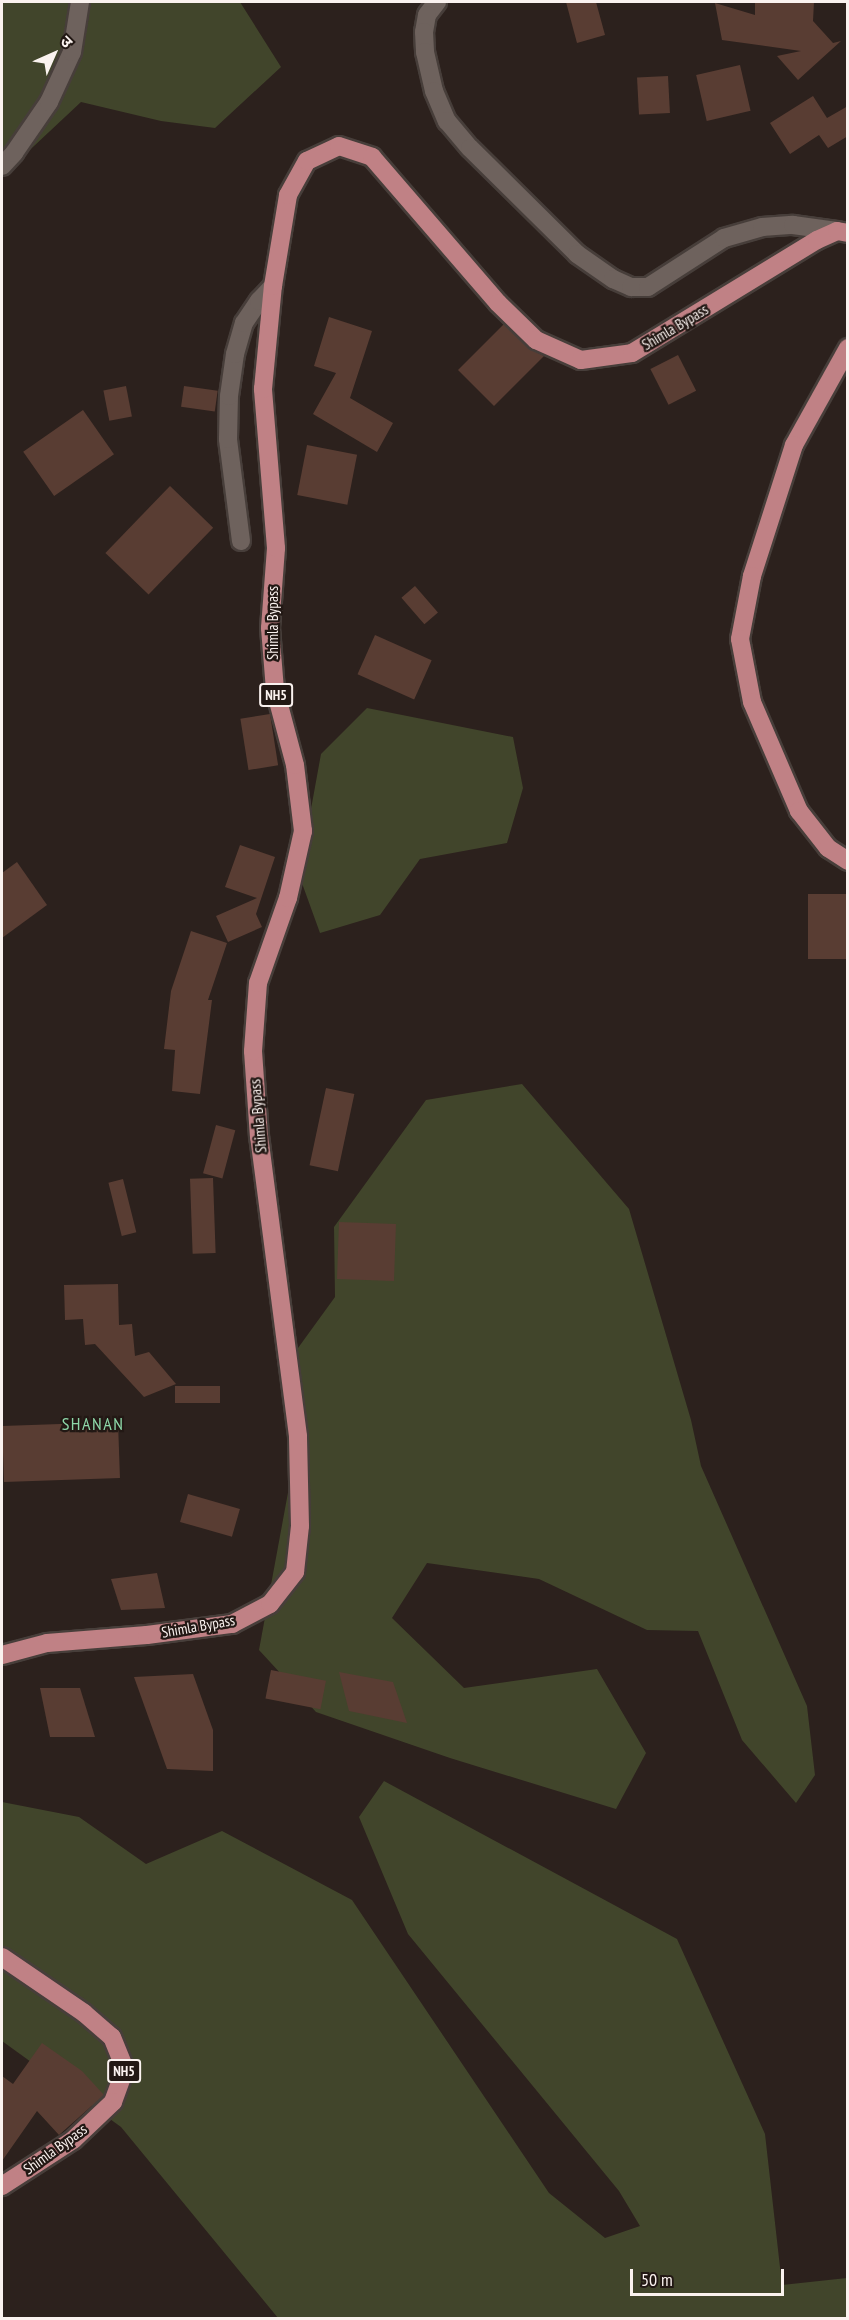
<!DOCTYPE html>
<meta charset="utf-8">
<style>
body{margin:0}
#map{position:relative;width:849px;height:2320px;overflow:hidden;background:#2c211d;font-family:"PT Sans Narrow","Noto Sans Devanagari",sans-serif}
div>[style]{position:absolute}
.green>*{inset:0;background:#41452b}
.building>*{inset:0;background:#593d33;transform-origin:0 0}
.roads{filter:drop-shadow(2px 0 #473e3a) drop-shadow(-2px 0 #473e3a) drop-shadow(0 2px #473e3a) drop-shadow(0 -2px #473e3a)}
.minor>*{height:18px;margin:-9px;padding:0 9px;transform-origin:9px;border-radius:9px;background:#6e625d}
.trunk>*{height:18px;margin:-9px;padding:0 9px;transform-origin:9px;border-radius:9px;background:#c08185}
span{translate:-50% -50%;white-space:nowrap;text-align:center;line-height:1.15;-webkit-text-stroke:4.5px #221814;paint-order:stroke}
.shield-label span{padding:2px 4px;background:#221814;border:2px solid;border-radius:4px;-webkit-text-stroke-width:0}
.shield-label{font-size:14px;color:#faf2ef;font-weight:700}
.street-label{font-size:15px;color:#faf2ef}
.quarter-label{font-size:18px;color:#8ed8a9;letter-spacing:1.5px}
.frame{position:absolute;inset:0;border:3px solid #faf2ef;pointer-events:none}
.north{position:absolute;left:24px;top:24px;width:60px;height:60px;-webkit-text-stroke:4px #221814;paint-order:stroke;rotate:45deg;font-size:16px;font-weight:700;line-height:24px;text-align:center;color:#faf2ef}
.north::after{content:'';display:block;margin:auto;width:21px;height:27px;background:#faf2ef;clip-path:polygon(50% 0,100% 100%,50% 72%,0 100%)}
.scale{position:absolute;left:630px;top:2269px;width:154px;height:27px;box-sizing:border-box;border:3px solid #faf2ef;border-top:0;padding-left:8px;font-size:18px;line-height:21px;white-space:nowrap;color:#faf2ef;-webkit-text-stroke:4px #221814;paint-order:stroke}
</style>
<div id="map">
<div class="green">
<div style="clip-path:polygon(2px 2px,240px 2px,281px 67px,215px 128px,161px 121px,81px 102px,2px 176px)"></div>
<div style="clip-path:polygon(367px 708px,513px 737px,523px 788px,507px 843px,420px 859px,380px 915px,320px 933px,299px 875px,321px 754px)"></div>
<div style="clip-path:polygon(522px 1084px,629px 1209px,691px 1420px,701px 1466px,807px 1706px,815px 1775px,796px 1803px,742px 1740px,698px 1631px,647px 1630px,539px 1579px,427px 1563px,392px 1618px,464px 1688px,597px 1669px,646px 1753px,616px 1809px,450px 1758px,316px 1712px,259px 1650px,294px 1460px,298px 1348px,335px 1297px,334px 1227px,426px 1100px)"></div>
<div style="clip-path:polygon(384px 1781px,677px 1939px,765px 2134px,782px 2285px,847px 2278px,847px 2318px,278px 2318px,121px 2127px,2px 2041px,2px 1802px,79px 1817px,146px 1864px,222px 1831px,352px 1900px,549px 2193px,605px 2238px,640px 2226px,619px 2191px,408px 1934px,359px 1817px)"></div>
</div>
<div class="building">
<div style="clip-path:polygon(566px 2px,596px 2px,605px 35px,577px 43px)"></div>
<div style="clip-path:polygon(755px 2px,814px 2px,813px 21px,833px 43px,841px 41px,798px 80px,777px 56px,801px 51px,722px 40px,715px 3px,755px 15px)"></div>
<div style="left:740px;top:65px;width:47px;height:45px;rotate:77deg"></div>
<div style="left:668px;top:76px;width:37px;height:31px;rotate:87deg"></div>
<div style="clip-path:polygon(813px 96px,827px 118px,848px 106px,848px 136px,828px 148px,819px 135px,790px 154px,770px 123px)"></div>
<div style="clip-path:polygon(329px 317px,372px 331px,350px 398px,393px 423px,377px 452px,313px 414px,336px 373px,314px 366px)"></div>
<div style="clip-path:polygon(504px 324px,528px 348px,544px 356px,494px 406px,458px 370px)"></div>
<div style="left:678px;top:355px;width:40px;height:31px;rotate:63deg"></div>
<div style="left:126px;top:386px;width:31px;height:23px;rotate:79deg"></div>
<div style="left:184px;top:386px;width:34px;height:21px;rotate:8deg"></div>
<div style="left:83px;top:410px;width:54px;height:73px;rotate:55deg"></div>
<div style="left:307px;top:445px;width:51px;height:51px;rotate:11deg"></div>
<div style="left:170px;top:486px;width:60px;height:93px;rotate:44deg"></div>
<div style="left:415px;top:586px;width:35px;height:18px;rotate:49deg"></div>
<div style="left:375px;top:635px;width:62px;height:43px;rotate:24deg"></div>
<div style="left:270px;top:714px;width:52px;height:30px;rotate:81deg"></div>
<div style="clip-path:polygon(240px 845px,275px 857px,256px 914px,262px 927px,228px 942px,216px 916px,257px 898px,225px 887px)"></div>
<div style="clip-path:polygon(17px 862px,47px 905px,2px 938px,2px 873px)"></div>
<div style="left:848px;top:894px;width:65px;height:40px;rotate:90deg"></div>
<div style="clip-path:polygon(191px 931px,227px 943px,208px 1000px,212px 1000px,200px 1094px,172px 1091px,175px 1050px,164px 1049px,171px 991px)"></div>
<div style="left:326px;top:1088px;width:29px;height:79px;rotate:12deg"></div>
<div style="left:216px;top:1125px;width:20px;height:50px;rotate:15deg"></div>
<div style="left:213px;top:1178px;width:75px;height:23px;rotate:88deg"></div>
<div style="left:123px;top:1179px;width:55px;height:15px;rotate:76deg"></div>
<div style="left:339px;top:1222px;width:57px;height:57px;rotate:2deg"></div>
<div style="clip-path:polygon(118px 1284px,119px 1325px,132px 1324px,135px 1356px,149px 1352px,176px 1384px,144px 1397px,95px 1344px,85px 1345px,83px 1319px,65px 1320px,64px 1285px)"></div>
<div style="left:220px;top:1386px;width:17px;height:45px;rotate:90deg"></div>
<div style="left:118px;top:1422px;width:56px;height:116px;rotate:88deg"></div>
<div style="left:188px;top:1494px;width:54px;height:29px;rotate:16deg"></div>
<div style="clip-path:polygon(157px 1573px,165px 1608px,121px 1610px,111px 1579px)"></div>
<div style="left:271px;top:1670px;width:56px;height:29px;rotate:11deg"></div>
<div style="clip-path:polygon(339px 1672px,393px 1682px,407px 1723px,349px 1711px)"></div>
<div style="clip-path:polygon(193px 1674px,213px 1730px,213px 1771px,167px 1769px,134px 1677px)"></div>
<div style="clip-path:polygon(40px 1688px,80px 1688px,95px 1737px,50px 1737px)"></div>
<div style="clip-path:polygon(42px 2043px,82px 2071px,104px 2095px,59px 2135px,37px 2111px,2px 2161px,2px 2076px,13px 2084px)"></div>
</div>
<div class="roads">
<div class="minor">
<div style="left:437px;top:2px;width:16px;rotate:128deg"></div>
<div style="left:427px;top:15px;width:17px;rotate:100deg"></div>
<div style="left:424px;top:32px;width:20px;rotate:87deg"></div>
<div style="left:425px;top:52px;width:40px;rotate:77deg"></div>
<div style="left:434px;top:91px;width:33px;rotate:67deg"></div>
<div style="left:447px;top:121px;width:35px;rotate:50deg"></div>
<div style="left:470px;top:148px;width:151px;rotate:44.7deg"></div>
<div style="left:577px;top:254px;width:44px;rotate:34.8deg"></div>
<div style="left:613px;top:279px;width:20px;rotate:24deg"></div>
<div style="left:631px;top:287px;width:17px"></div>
<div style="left:648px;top:287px;width:90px;rotate:-32.8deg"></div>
<div style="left:724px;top:238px;width:40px;rotate:-16deg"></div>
<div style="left:762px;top:227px;width:31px;rotate:-4deg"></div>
<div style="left:793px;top:225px;width:44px;rotate:7.8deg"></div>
<div style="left:2px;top:166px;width:18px;rotate:-47deg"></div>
<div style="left:14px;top:153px;width:62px;rotate:-55.5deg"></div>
<div style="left:49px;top:102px;width:55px;rotate:-65.3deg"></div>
<div style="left:72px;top:52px;width:51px;rotate:-80.9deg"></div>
<div style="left:241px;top:541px;width:103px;rotate:-97.3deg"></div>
<div style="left:228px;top:439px;width:43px;rotate:-88.7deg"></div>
<div style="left:229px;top:396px;width:42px;rotate:-81.9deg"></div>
<div style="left:235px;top:354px;width:32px;rotate:-74deg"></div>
<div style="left:244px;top:323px;width:27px;rotate:-56deg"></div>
<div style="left:259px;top:301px;width:21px;rotate:-47deg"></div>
</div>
<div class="trunk">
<div style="left:848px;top:348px;width:111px;rotate:119.1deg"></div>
<div style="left:794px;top:445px;width:138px;rotate:107.8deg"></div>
<div style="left:752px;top:576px;width:64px;rotate:100.8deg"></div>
<div style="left:740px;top:639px;width:64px;rotate:79.2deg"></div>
<div style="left:752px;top:702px;width:119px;rotate:66.7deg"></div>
<div style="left:799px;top:811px;width:47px;rotate:51.9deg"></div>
<div style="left:828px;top:848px;width:24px;rotate:33deg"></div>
<div style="left:2px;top:1655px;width:47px;rotate:-14.9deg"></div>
<div style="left:47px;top:1643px;width:100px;rotate:-4.6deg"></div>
<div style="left:147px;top:1635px;width:86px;rotate:-7.4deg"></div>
<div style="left:232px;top:1624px;width:43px;rotate:-27.8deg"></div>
<div style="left:270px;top:1604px;width:41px;rotate:-52deg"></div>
<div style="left:295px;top:1572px;width:46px;rotate:-83.8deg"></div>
<div style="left:300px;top:1526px;width:90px;rotate:-91.3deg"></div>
<div style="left:298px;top:1436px;width:302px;rotate:-97.4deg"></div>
<div style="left:259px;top:1137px;width:86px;rotate:-94deg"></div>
<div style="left:253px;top:1051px;width:68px;rotate:-85.8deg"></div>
<div style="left:258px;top:983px;width:90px;rotate:-70.6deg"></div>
<div style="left:288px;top:898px;width:69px;rotate:-77.4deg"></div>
<div style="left:303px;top:831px;width:66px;rotate:-96.9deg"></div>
<div style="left:295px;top:765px;width:78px;rotate:-104.9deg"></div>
<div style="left:275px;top:690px;width:62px;rotate:-94.6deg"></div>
<div style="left:270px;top:628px;width:80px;rotate:-85.7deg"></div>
<div style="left:276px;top:548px;width:160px;rotate:-94.7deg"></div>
<div style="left:263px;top:389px;width:103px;rotate:-84.5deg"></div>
<div style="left:273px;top:286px;width:92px;rotate:-80.6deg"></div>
<div style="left:288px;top:195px;width:39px;rotate:-61deg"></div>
<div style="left:307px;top:161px;width:35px;rotate:-25deg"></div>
<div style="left:339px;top:146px;width:35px;rotate:18deg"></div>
<div style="left:372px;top:157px;width:193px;rotate:49.2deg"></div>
<div style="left:498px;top:303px;width:53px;rotate:44.2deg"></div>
<div style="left:536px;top:340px;width:49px;rotate:24deg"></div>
<div style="left:581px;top:360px;width:51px;rotate:-7.8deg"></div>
<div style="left:632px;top:353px;width:217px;rotate:-31.4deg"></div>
<div style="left:817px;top:240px;width:22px;rotate:-24deg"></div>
<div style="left:837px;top:231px;width:11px;rotate:10deg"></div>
<div style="left:2px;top:1957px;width:99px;rotate:34.3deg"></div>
<div style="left:84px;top:2013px;width:37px;rotate:41deg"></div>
<div style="left:112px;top:2037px;width:35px;rotate:68deg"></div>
<div style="left:125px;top:2069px;width:35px;rotate:110deg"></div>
<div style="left:113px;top:2102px;width:55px;rotate:136.5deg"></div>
<div style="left:73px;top:2140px;width:85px;rotate:147.1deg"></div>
</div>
</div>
<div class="shield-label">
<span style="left:276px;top:695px">NH5</span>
<span style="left:124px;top:2071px">NH5</span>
</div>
<div class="street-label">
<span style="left:675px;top:327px;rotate:-31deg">Shimla Bypass</span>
<span style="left:273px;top:623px;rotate:-90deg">Shimla Bypass</span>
<span style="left:258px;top:1116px;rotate:-95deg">Shimla Bypass</span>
<span style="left:198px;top:1626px;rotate:-10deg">Shimla Bypass</span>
<span style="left:55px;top:2149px;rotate:-36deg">Shimla Bypass</span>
</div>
<div class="quarter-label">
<span style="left:93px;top:1424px">SHANAN</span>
</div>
<div class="frame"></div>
<div class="north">उ</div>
<div class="scale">50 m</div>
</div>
